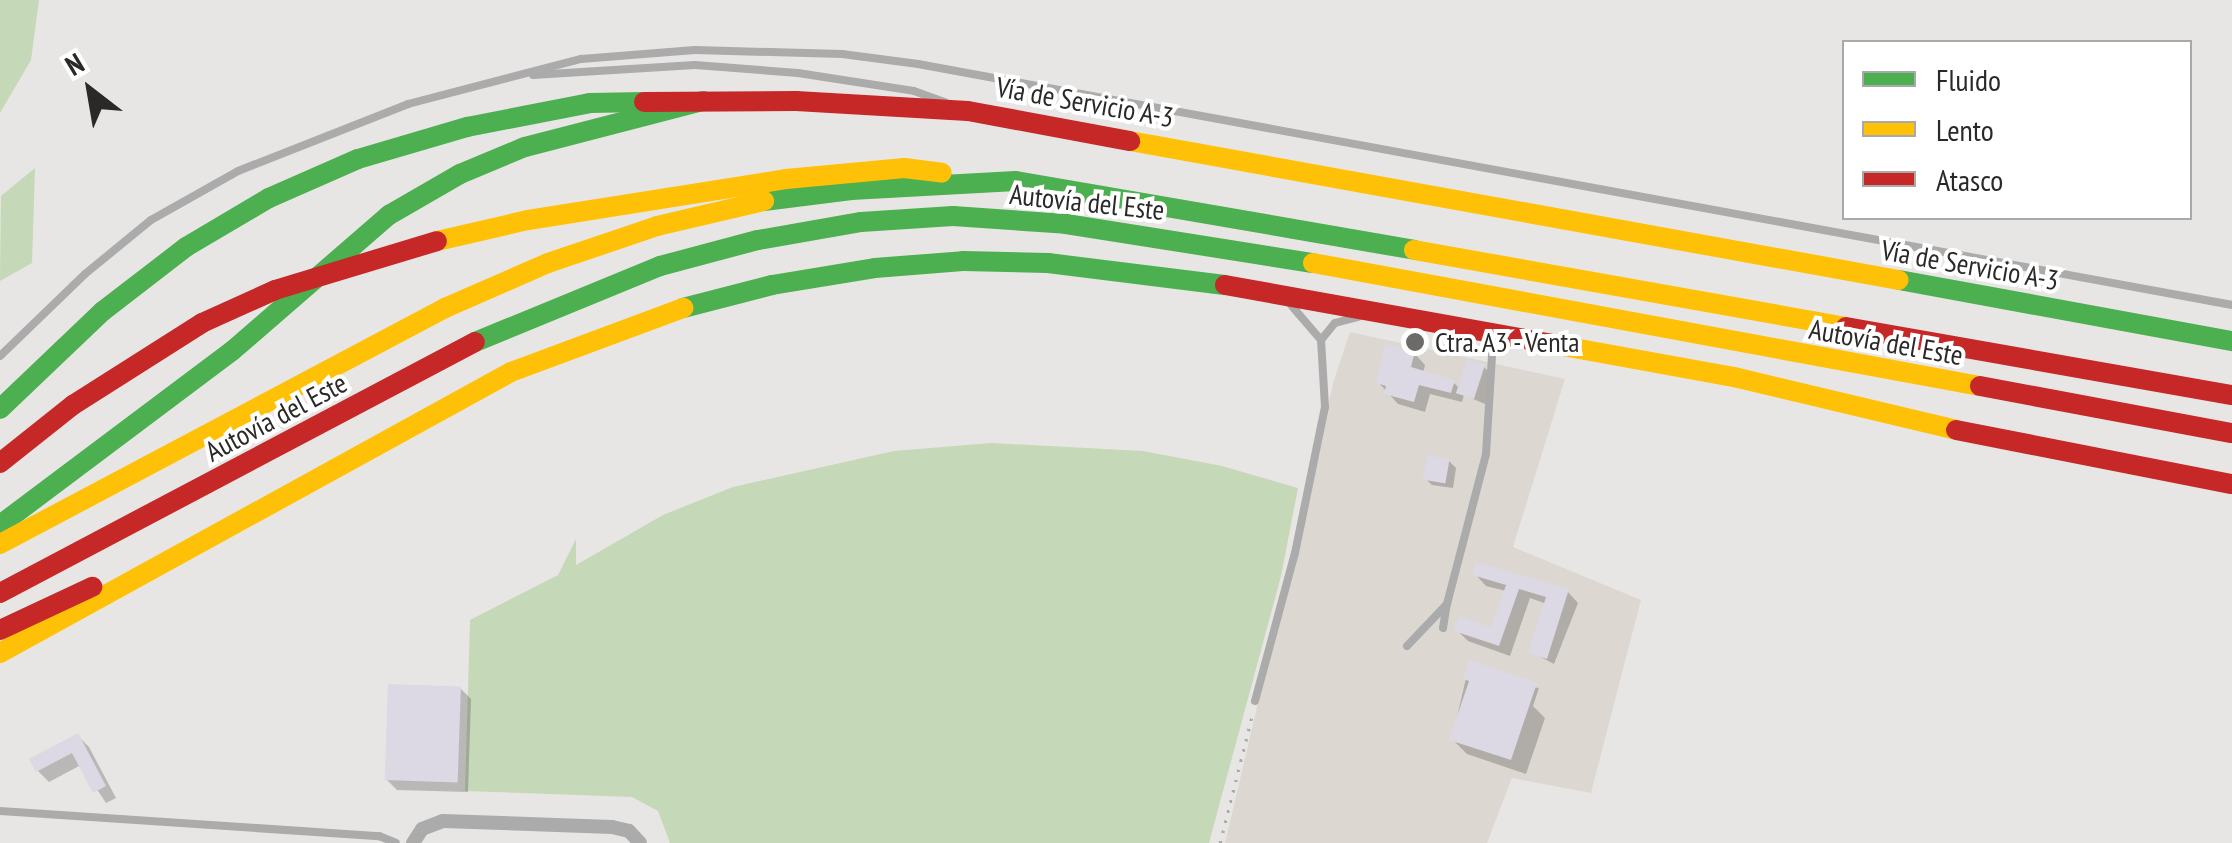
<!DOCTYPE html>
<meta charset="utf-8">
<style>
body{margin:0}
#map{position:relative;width:2232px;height:843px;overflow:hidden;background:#e8e6e4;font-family:"PT Sans Narrow",sans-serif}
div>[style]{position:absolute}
.built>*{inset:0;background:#dcd8d1}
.green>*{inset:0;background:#c5d8b7}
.shadow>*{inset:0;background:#0003}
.building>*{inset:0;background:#dcd8e4;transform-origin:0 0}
.path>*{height:2.5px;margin-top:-1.25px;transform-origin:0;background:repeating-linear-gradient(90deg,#aaaaa8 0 2.5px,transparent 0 10.5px)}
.lane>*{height:8px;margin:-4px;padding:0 4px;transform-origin:4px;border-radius:4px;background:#acabab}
.street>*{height:14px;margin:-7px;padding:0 7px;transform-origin:7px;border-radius:7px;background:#acabab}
.fast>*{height:20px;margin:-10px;padding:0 10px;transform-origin:10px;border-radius:10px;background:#4caf50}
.slow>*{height:20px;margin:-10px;padding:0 10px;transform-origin:10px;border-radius:10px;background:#ffc107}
.jam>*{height:20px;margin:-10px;padding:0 10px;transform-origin:10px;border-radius:10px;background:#c62828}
.dots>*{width:28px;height:28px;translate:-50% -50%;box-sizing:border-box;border:5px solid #fff;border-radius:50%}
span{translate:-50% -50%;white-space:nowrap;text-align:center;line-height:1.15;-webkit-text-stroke:8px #fff;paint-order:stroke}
.street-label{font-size:28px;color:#2a2928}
.poi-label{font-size:28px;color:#2a2928}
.left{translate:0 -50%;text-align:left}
.legend{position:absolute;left:1842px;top:40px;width:350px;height:180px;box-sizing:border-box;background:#fff;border:2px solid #aaa9a9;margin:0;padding:12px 18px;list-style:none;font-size:30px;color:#2a2928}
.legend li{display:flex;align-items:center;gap:20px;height:50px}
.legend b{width:50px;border:2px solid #aaa9a9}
.north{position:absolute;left:40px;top:40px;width:100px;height:100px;-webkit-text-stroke:8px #fff;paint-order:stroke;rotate:329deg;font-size:28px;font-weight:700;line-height:40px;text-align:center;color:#2a2928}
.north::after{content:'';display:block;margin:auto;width:35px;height:45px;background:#2a2928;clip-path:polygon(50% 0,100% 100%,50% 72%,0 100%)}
</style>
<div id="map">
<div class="built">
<div style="clip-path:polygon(1350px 332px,1565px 379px,1513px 547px,1641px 600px,1591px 793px,1512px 778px,1487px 843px,1225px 843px,1334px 380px)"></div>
</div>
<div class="green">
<div style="clip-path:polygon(0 0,39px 0,31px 60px,0 113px)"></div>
<div style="clip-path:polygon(35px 168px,32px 263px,0 281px,1px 196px)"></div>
<div style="clip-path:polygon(991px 443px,1143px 451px,1222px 466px,1298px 488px,1281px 576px,1209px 843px,670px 843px,658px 811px,632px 797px,465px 791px,470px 620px,558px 575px,576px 539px,576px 565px,663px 515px,733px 487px,894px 451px)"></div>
</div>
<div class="shadow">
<div style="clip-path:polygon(1414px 353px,1425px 365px,1423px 373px,1453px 382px,1463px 392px,1484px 367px,1491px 374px,1485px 404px,1464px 395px,1462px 402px,1430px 394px,1425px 412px,1398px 404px,1378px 382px)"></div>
<div style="clip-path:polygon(1449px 461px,1456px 468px,1453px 488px,1432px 485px,1425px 478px)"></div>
<div style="clip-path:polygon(1475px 574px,1567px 591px,1578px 603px,1554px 664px,1531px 652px,1547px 604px,1530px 598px,1510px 656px,1468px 641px,1457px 630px,1492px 630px,1506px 591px,1486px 586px)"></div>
<div style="clip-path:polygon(1466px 678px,1539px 688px,1533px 706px,1545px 718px,1526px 774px,1467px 754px,1452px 739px)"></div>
<div style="clip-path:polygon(460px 688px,471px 699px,468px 792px,397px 790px,386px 779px)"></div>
<div style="clip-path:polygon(78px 736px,89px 747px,116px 798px,106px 803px,81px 765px,49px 782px,38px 771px)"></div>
</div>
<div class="building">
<div style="clip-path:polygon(1385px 344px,1415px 351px,1411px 367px,1455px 380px,1451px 393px,1419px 385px,1414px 402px,1384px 394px,1386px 386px,1376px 383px)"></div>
<div style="left:1467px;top:359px;width:19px;height:36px;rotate:18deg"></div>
<div style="left:1427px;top:455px;width:23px;height:25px;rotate:10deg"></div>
<div style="clip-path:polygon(1476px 562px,1569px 589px,1547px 659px,1528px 653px,1546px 597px,1519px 589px,1499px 646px,1454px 631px,1459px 616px,1491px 627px,1506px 585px,1472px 575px)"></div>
<div style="clip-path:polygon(1469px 660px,1537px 683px,1511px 760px,1449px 740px,1469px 681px,1463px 679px)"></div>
<div style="left:388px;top:684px;width:73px;height:96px;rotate:2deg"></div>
<div style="clip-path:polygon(78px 733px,106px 786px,93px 793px,72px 753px,36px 772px,29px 759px)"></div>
</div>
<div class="path">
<div style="left:1220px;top:843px;width:135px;rotate:-75.9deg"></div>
</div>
<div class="lane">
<div style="left:533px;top:75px;width:162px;rotate:-3.5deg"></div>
<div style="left:695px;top:65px;width:103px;rotate:4.4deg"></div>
<div style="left:798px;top:73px;width:117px;rotate:8.8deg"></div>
<div style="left:914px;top:91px;width:33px;rotate:20deg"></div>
<div style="left:1321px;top:340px;width:22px;rotate:-51deg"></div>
<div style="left:1335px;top:323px;width:24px;rotate:-15deg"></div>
<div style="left:0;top:356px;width:118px;rotate:-44deg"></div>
<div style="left:85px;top:274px;width:85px;rotate:-39.3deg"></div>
<div style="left:151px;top:220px;width:100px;rotate:-29.4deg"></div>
<div style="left:238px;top:171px;width:183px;rotate:-21.5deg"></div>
<div style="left:408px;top:104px;width:179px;rotate:-14.6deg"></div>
<div style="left:581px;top:59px;width:114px;rotate:-4.5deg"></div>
<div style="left:695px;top:50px;width:147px;rotate:1.6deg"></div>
<div style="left:842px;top:54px;width:77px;rotate:7.5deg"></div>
<div style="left:918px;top:64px;width:1336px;rotate:10.39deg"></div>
<div style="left:1443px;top:628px;width:24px;rotate:-81deg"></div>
<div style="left:1407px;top:646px;width:58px;rotate:-46.4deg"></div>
<div style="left:1447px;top:604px;width:155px;rotate:-75.4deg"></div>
<div style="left:1486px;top:454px;width:116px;rotate:-86.5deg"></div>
<div style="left:1255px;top:701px;width:153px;rotate:-74.9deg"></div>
<div style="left:1295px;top:553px;width:149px;rotate:-78.4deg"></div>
<div style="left:1325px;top:407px;width:67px;rotate:-93.4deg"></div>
<div style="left:1321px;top:340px;width:46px;rotate:-130.6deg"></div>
<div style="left:0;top:811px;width:380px;rotate:3.8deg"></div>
<div style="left:379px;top:836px;width:18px;rotate:22deg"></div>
</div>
<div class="street">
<div style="left:413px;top:843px;width:17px;rotate:-57deg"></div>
<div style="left:422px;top:829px;width:22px;rotate:-21deg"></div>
<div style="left:443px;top:821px;width:169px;rotate:2deg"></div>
<div style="left:612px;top:827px;width:17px;rotate:13deg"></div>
<div style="left:629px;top:831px;width:16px;rotate:47deg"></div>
</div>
<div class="fast">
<div style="left:764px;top:201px;width:88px;rotate:-7.2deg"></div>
<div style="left:851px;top:190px;width:165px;rotate:-3.1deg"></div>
<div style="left:1016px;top:181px;width:404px;rotate:9.8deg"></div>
<div style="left:1899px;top:280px;width:339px;rotate:10.4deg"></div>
<div style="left:683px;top:308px;width:92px;rotate:-14.5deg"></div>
<div style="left:772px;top:285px;width:104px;rotate:-9.4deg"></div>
<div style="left:875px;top:268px;width:88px;rotate:-4.5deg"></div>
<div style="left:963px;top:261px;width:85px;rotate:1.3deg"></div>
<div style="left:1048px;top:263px;width:178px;rotate:7.1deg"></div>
<div style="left:475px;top:342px;width:200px;rotate:-22.3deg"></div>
<div style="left:660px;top:266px;width:101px;rotate:-14.9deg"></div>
<div style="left:758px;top:240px;width:105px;rotate:-9.9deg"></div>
<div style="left:861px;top:222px;width:92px;rotate:-3.7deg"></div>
<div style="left:953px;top:216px;width:113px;rotate:4deg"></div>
<div style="left:1066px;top:224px;width:250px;rotate:9deg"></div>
<div style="left:0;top:409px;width:142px;rotate:-43.6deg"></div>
<div style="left:103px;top:311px;width:105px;rotate:-37.6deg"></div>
<div style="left:186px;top:247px;width:96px;rotate:-30.6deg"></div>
<div style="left:269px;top:198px;width:97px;rotate:-23.7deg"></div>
<div style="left:358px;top:159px;width:114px;rotate:-16.4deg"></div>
<div style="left:467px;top:127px;width:125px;rotate:-11deg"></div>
<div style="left:590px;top:103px;width:54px;rotate:-1.1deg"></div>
<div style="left:0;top:525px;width:290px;rotate:-36.9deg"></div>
<div style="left:232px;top:351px;width:208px;rotate:-40.9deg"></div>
<div style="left:389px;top:215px;width:82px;rotate:-30deg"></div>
<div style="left:460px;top:174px;width:70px;rotate:-22.6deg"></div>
<div style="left:525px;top:147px;width:184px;rotate:-14.5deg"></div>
</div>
<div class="slow">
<div style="left:1130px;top:141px;width:781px;rotate:10.25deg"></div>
<div style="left:437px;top:241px;width:93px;rotate:-13deg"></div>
<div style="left:528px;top:220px;width:261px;rotate:-9deg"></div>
<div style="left:786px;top:179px;width:119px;rotate:-5.3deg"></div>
<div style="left:904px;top:168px;width:38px;rotate:7deg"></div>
<div style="left:1414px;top:250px;width:439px;rotate:10.1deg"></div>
<div style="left:1313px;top:263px;width:678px;rotate:10.45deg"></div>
<div style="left:1563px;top:346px;width:174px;rotate:10.3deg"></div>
<div style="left:1734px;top:377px;width:228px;rotate:13.4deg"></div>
<div style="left:0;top:544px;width:504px;rotate:-27.94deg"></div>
<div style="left:445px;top:308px;width:112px;rotate:-23.6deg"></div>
<div style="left:548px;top:263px;width:115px;rotate:-18.7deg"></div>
<div style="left:657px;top:226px;width:110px;rotate:-13.2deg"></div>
<div style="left:0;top:653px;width:583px;rotate:-28.81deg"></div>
<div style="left:511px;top:372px;width:184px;rotate:-20.4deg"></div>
</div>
<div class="jam">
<div style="left:644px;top:102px;width:152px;rotate:-0.4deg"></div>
<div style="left:796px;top:101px;width:172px;rotate:3.3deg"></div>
<div style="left:968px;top:111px;width:165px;rotate:10.5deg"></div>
<div style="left:1225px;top:285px;width:343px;rotate:10.2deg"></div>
<div style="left:1846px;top:327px;width:392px;rotate:10deg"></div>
<div style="left:1980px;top:386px;width:256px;rotate:10.6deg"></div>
<div style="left:1956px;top:430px;width:281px;rotate:11.1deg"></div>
<div style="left:0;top:463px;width:93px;rotate:-38.5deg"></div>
<div style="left:73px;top:405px;width:153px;rotate:-32.4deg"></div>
<div style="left:202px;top:323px;width:80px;rotate:-24.3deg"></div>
<div style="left:275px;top:290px;width:169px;rotate:-16.8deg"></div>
<div style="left:0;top:593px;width:537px;rotate:-27.85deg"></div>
<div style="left:0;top:630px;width:102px;rotate:-25.1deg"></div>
</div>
<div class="dots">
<div style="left:1415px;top:342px;background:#6c6b6a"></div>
</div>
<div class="street-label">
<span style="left:1085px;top:102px;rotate:10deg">Vía de Servicio A-3</span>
<span style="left:1087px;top:202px;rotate:6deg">Autovía del Este</span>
<span style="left:1970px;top:265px;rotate:10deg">Vía de Servicio A-3</span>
<span style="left:1886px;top:342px;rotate:10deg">Autovía del Este</span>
<span style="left:276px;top:417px;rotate:-28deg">Autovía del Este</span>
</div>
<div class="poi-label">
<span class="left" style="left:1435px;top:342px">Ctra. A3 - Venta</span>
</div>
<ul class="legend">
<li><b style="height:12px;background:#4caf50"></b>Fluido</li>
<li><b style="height:12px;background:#ffc107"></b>Lento</li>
<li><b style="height:12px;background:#c62828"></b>Atasco</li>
</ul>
<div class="north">N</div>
</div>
